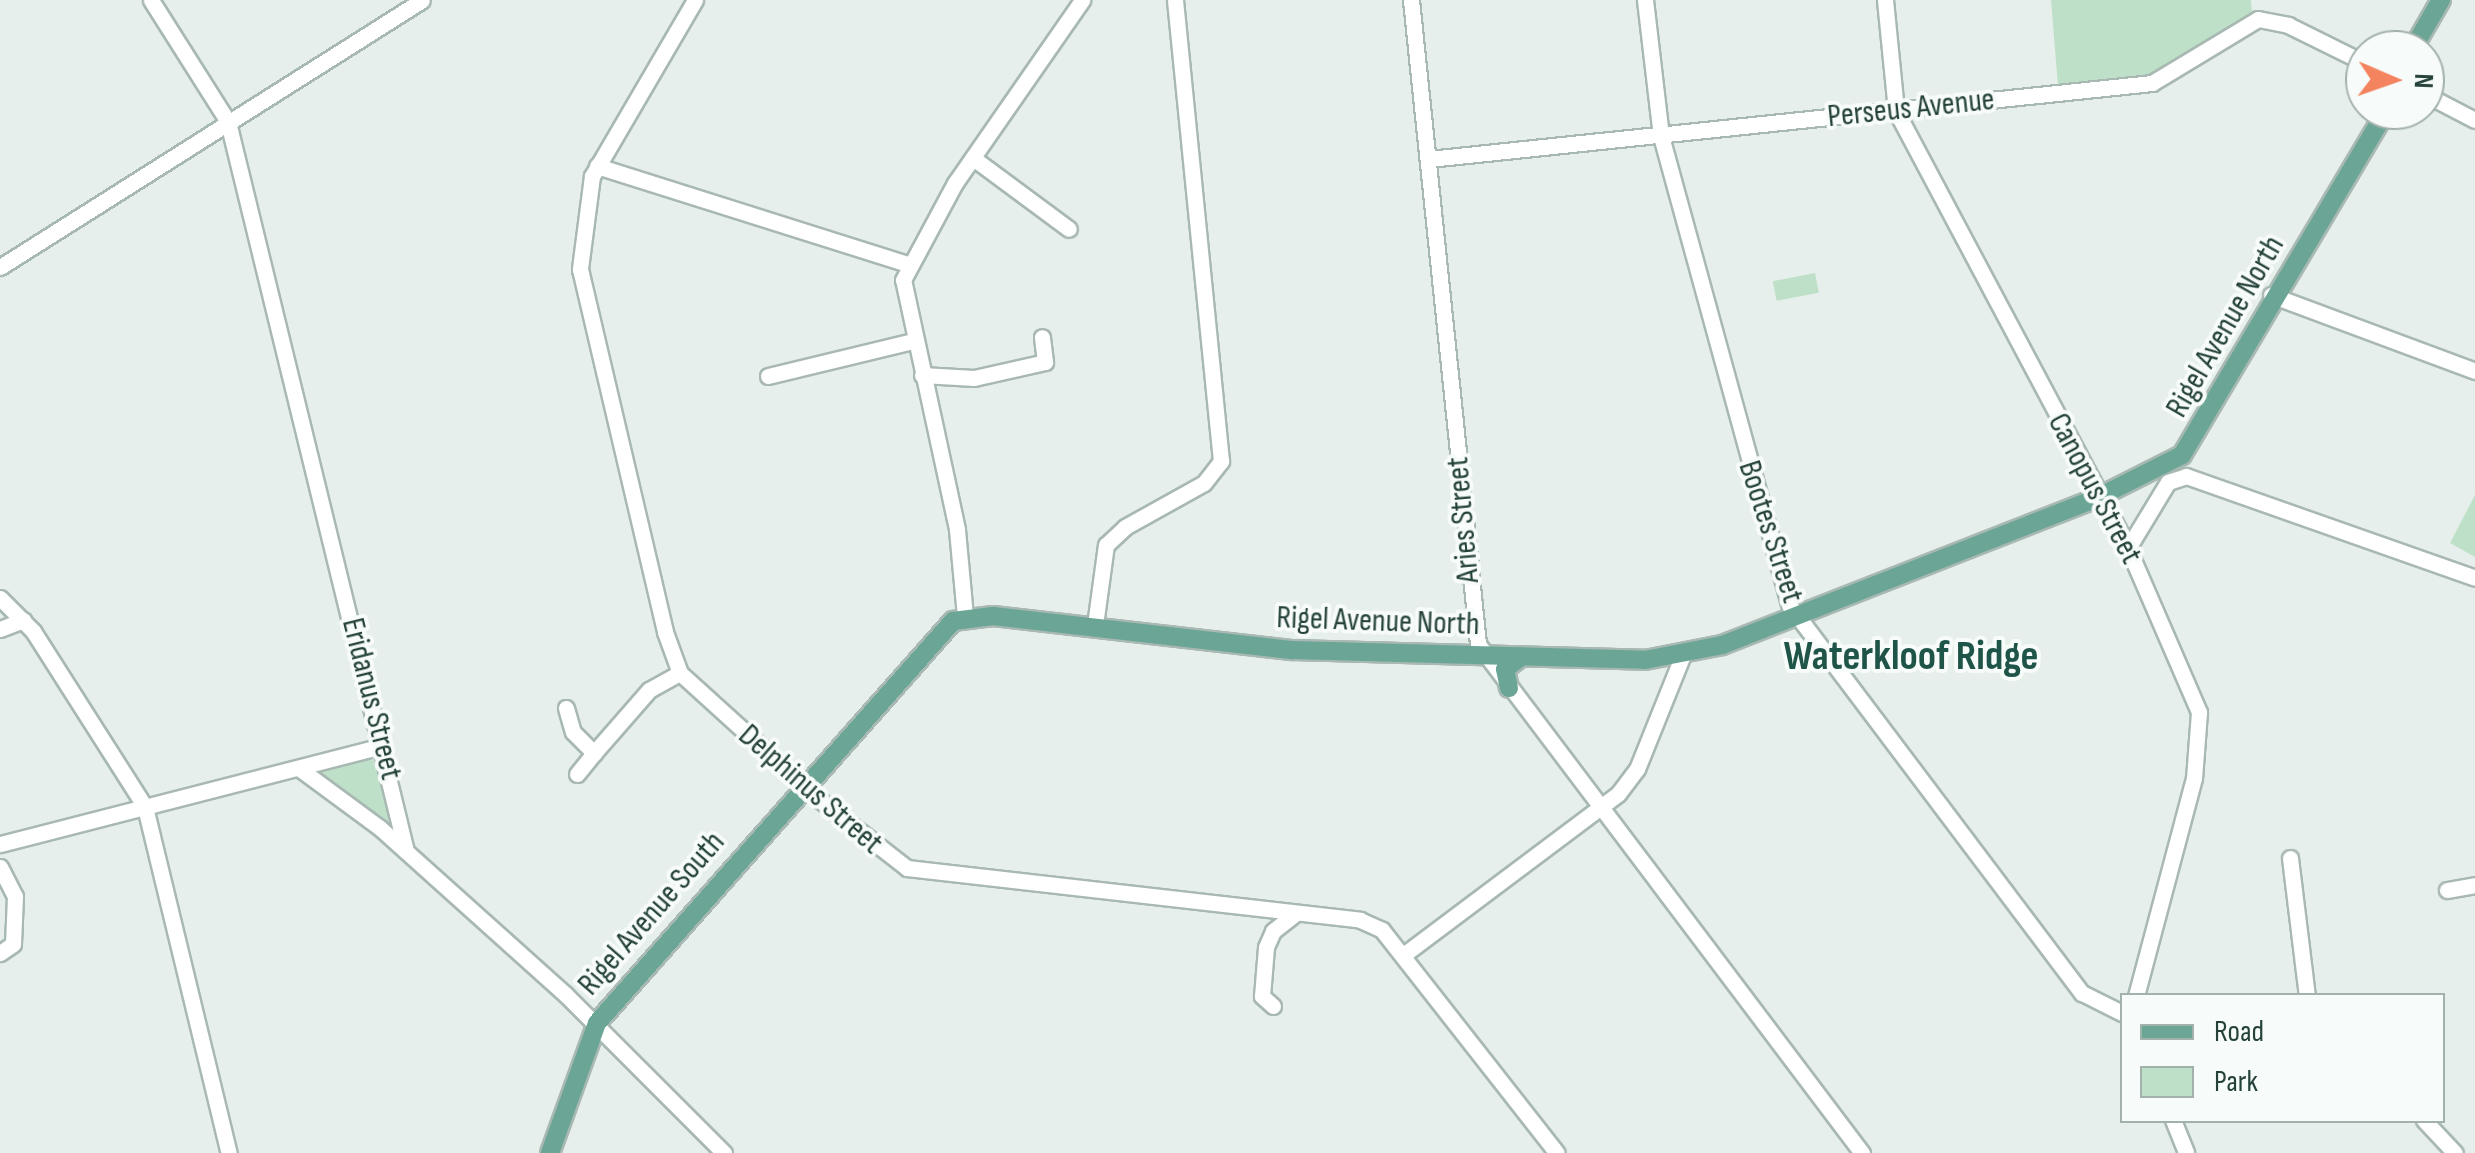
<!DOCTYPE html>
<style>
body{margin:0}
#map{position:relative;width:2475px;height:1153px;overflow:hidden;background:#e6efeb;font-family:"Sofia Sans Condensed",sans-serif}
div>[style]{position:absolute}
.green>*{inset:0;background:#bfe0c8;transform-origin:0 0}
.roads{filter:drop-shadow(2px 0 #a8b8b2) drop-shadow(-2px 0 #a8b8b2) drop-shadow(0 2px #a8b8b2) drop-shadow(0 -2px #a8b8b2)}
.minor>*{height:15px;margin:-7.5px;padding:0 7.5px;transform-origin:7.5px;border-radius:7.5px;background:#fff}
.major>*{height:18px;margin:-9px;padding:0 9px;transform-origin:9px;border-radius:9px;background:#6aa596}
span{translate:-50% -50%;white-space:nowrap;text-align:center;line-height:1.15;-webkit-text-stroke:8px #f7fbf9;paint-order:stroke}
.street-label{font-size:32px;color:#24423a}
.district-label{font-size:42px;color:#1f5548;font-weight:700}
.legend{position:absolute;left:2120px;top:993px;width:325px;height:130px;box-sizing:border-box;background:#f7fbf9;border:2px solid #a3b1ad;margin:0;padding:12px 18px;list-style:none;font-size:30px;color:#24423a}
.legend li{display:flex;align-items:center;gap:20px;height:50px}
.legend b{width:50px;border:2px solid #a3b1ad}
.north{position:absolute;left:2345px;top:30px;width:100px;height:100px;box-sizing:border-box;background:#f7fbf9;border:2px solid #a3b1ad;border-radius:50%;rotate:92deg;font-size:28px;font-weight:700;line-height:40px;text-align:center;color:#24423a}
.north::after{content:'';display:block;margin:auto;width:35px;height:45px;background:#f4845f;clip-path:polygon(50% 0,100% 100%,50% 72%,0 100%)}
</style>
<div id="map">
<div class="green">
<div style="clip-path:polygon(2051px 0,2251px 0,2252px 14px,2164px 74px,2058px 86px)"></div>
<div style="left:1815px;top:273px;width:20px;height:43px;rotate:79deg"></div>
<div style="clip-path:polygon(2475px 495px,2475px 557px,2450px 543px)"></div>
<div style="clip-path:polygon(368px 759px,378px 762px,393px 835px,319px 772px)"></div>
</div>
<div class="roads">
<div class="minor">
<div style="left:151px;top:0;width:144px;rotate:57.7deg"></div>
<div style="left:228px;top:122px;width:750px;rotate:76.28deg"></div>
<div style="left:695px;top:0;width:204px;rotate:120.3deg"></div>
<div style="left:592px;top:176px;width:94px;rotate:97.4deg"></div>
<div style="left:580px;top:269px;width:373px;rotate:76.8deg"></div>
<div style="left:665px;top:632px;width:44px;rotate:69.9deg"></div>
<div style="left:680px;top:673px;width:190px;rotate:42.2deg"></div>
<div style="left:821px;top:801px;width:109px;rotate:37.9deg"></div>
<div style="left:907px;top:868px;width:456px;rotate:6.5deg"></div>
<div style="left:1360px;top:920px;width:24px;rotate:24deg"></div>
<div style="left:1382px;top:930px;width:283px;rotate:51.9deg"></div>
<div style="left:1411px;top:0;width:647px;rotate:84.06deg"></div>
<div style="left:1478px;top:644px;width:638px;rotate:52.97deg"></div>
<div style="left:1645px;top:0;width:137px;rotate:83.3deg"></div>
<div style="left:1661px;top:136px;width:487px;rotate:74.7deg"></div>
<div style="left:1790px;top:606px;width:485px;rotate:53deg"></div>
<div style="left:2082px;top:993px;width:45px;rotate:26.6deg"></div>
<div style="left:1885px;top:0;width:112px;rotate:84.3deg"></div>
<div style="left:1896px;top:111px;width:495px;rotate:62deg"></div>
<div style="left:2128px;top:548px;width:179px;rotate:66.6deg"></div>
<div style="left:2199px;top:712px;width:66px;rotate:94.3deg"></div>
<div style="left:2194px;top:778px;width:226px;rotate:104.9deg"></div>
<div style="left:2425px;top:94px;width:56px;rotate:27.5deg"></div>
<div style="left:973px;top:158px;width:119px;rotate:36.5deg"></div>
<div style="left:1429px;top:159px;width:727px;rotate:-6deg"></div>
<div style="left:2152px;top:83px;width:124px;rotate:-31.1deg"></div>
<div style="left:2258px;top:19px;width:31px;rotate:11deg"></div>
<div style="left:2288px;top:25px;width:86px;rotate:26.3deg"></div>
<div style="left:597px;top:166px;width:326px;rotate:17.5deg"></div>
<div style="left:0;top:267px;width:499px;rotate:-32.3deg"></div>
<div style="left:2271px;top:295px;width:218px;rotate:20.4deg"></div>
<div style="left:922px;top:375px;width:52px;rotate:3.3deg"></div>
<div style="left:974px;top:378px;width:73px;rotate:-12.7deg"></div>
<div style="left:1045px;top:362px;width:25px;rotate:-97deg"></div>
<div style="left:768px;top:376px;width:149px;rotate:-13.6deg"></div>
<div style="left:2128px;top:548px;width:77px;rotate:-58.8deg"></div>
<div style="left:2168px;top:482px;width:19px;rotate:-18deg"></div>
<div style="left:2186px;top:476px;width:306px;rotate:19.4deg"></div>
<div style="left:0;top:598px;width:47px;rotate:45deg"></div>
<div style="left:33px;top:631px;width:209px;rotate:57.5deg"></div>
<div style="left:145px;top:807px;width:356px;rotate:76.4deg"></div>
<div style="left:965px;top:616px;width:87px;rotate:-95.3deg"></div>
<div style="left:957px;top:529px;width:255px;rotate:-102.2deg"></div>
<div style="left:903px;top:280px;width:110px;rotate:-61.8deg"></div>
<div style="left:955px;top:183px;width:223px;rotate:-55.2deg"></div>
<div style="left:1095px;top:625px;width:81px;rotate:-82.2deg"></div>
<div style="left:1106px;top:545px;width:26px;rotate:-43deg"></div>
<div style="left:1125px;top:527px;width:90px;rotate:-29.1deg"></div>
<div style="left:1204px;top:483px;width:28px;rotate:-52deg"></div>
<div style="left:1221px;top:461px;width:463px;rotate:-95.7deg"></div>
<div style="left:0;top:629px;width:25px;rotate:-21deg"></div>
<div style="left:566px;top:708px;width:25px;rotate:74deg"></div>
<div style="left:573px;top:732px;width:30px;rotate:45deg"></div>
<div style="left:594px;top:753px;width:84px;rotate:-48.9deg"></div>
<div style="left:649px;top:690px;width:35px;rotate:-29deg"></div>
<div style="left:300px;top:769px;width:99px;rotate:36.4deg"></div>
<div style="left:380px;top:828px;width:249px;rotate:41.9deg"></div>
<div style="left:565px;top:994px;width:225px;rotate:45deg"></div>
<div style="left:577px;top:774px;width:27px;rotate:-51deg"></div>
<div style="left:0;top:844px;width:395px;rotate:-14.4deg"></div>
<div style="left:2290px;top:858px;width:139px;rotate:83deg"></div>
<div style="left:0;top:867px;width:33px;rotate:63deg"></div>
<div style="left:15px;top:896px;width:48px;rotate:92.4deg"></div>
<div style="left:13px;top:944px;width:16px;rotate:145deg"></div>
<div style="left:2447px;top:890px;width:28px;rotate:-10deg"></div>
<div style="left:1406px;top:953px;width:265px;rotate:-36.9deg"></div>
<div style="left:1618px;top:794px;width:31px;rotate:-53deg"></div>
<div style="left:1637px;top:769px;width:121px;rotate:-68.1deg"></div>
<div style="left:1273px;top:1006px;width:15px;rotate:-138deg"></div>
<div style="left:1262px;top:996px;width:49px;rotate:-85.3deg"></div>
<div style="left:1266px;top:947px;width:17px;rotate:-66deg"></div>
<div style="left:1273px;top:931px;width:28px;rotate:-38deg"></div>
<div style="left:2173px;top:1120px;width:35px;rotate:68deg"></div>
<div style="left:2424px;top:1120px;width:45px;rotate:46.8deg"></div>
</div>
<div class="major">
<div style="left:2412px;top:50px;width:58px;rotate:-59.9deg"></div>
<div style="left:1509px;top:688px;width:19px;rotate:-102deg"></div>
<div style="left:1505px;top:669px;width:21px;rotate:-37deg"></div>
<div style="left:550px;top:1153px;width:138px;rotate:-70.1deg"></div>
<div style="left:597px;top:1023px;width:537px;rotate:-48.47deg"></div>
<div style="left:953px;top:621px;width:40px;rotate:-7.1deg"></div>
<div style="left:993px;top:616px;width:302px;rotate:6.5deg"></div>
<div style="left:1293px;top:650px;width:352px;rotate:1.6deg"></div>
<div style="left:1645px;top:660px;width:78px;rotate:-11deg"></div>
<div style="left:1722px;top:645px;width:403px;rotate:-21.4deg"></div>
<div style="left:2097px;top:498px;width:95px;rotate:-26.8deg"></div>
<div style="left:2182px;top:455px;width:401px;rotate:-59.3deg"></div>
</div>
</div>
<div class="street-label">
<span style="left:1911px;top:109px;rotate:-6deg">Perseus Avenue</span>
<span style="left:2226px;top:327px;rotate:-60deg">Rigel Avenue North</span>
<span style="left:2094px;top:489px;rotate:62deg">Canopus Street</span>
<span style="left:1464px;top:520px;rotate:-95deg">Aries Street</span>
<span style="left:1770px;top:532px;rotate:72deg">Bootes Street</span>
<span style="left:1378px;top:622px;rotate:2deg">Rigel Avenue North</span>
<span style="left:371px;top:699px;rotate:76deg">Eridanus Street</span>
<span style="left:810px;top:790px;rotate:41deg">Delphinus Street</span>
<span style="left:652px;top:914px;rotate:-49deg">Rigel Avenue South</span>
</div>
<div class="district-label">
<span style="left:1911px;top:657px">Waterkloof Ridge</span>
</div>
<ul class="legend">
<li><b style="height:12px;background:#6aa596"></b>Road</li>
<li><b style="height:28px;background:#bfe0c8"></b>Park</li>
</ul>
<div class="north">N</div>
</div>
